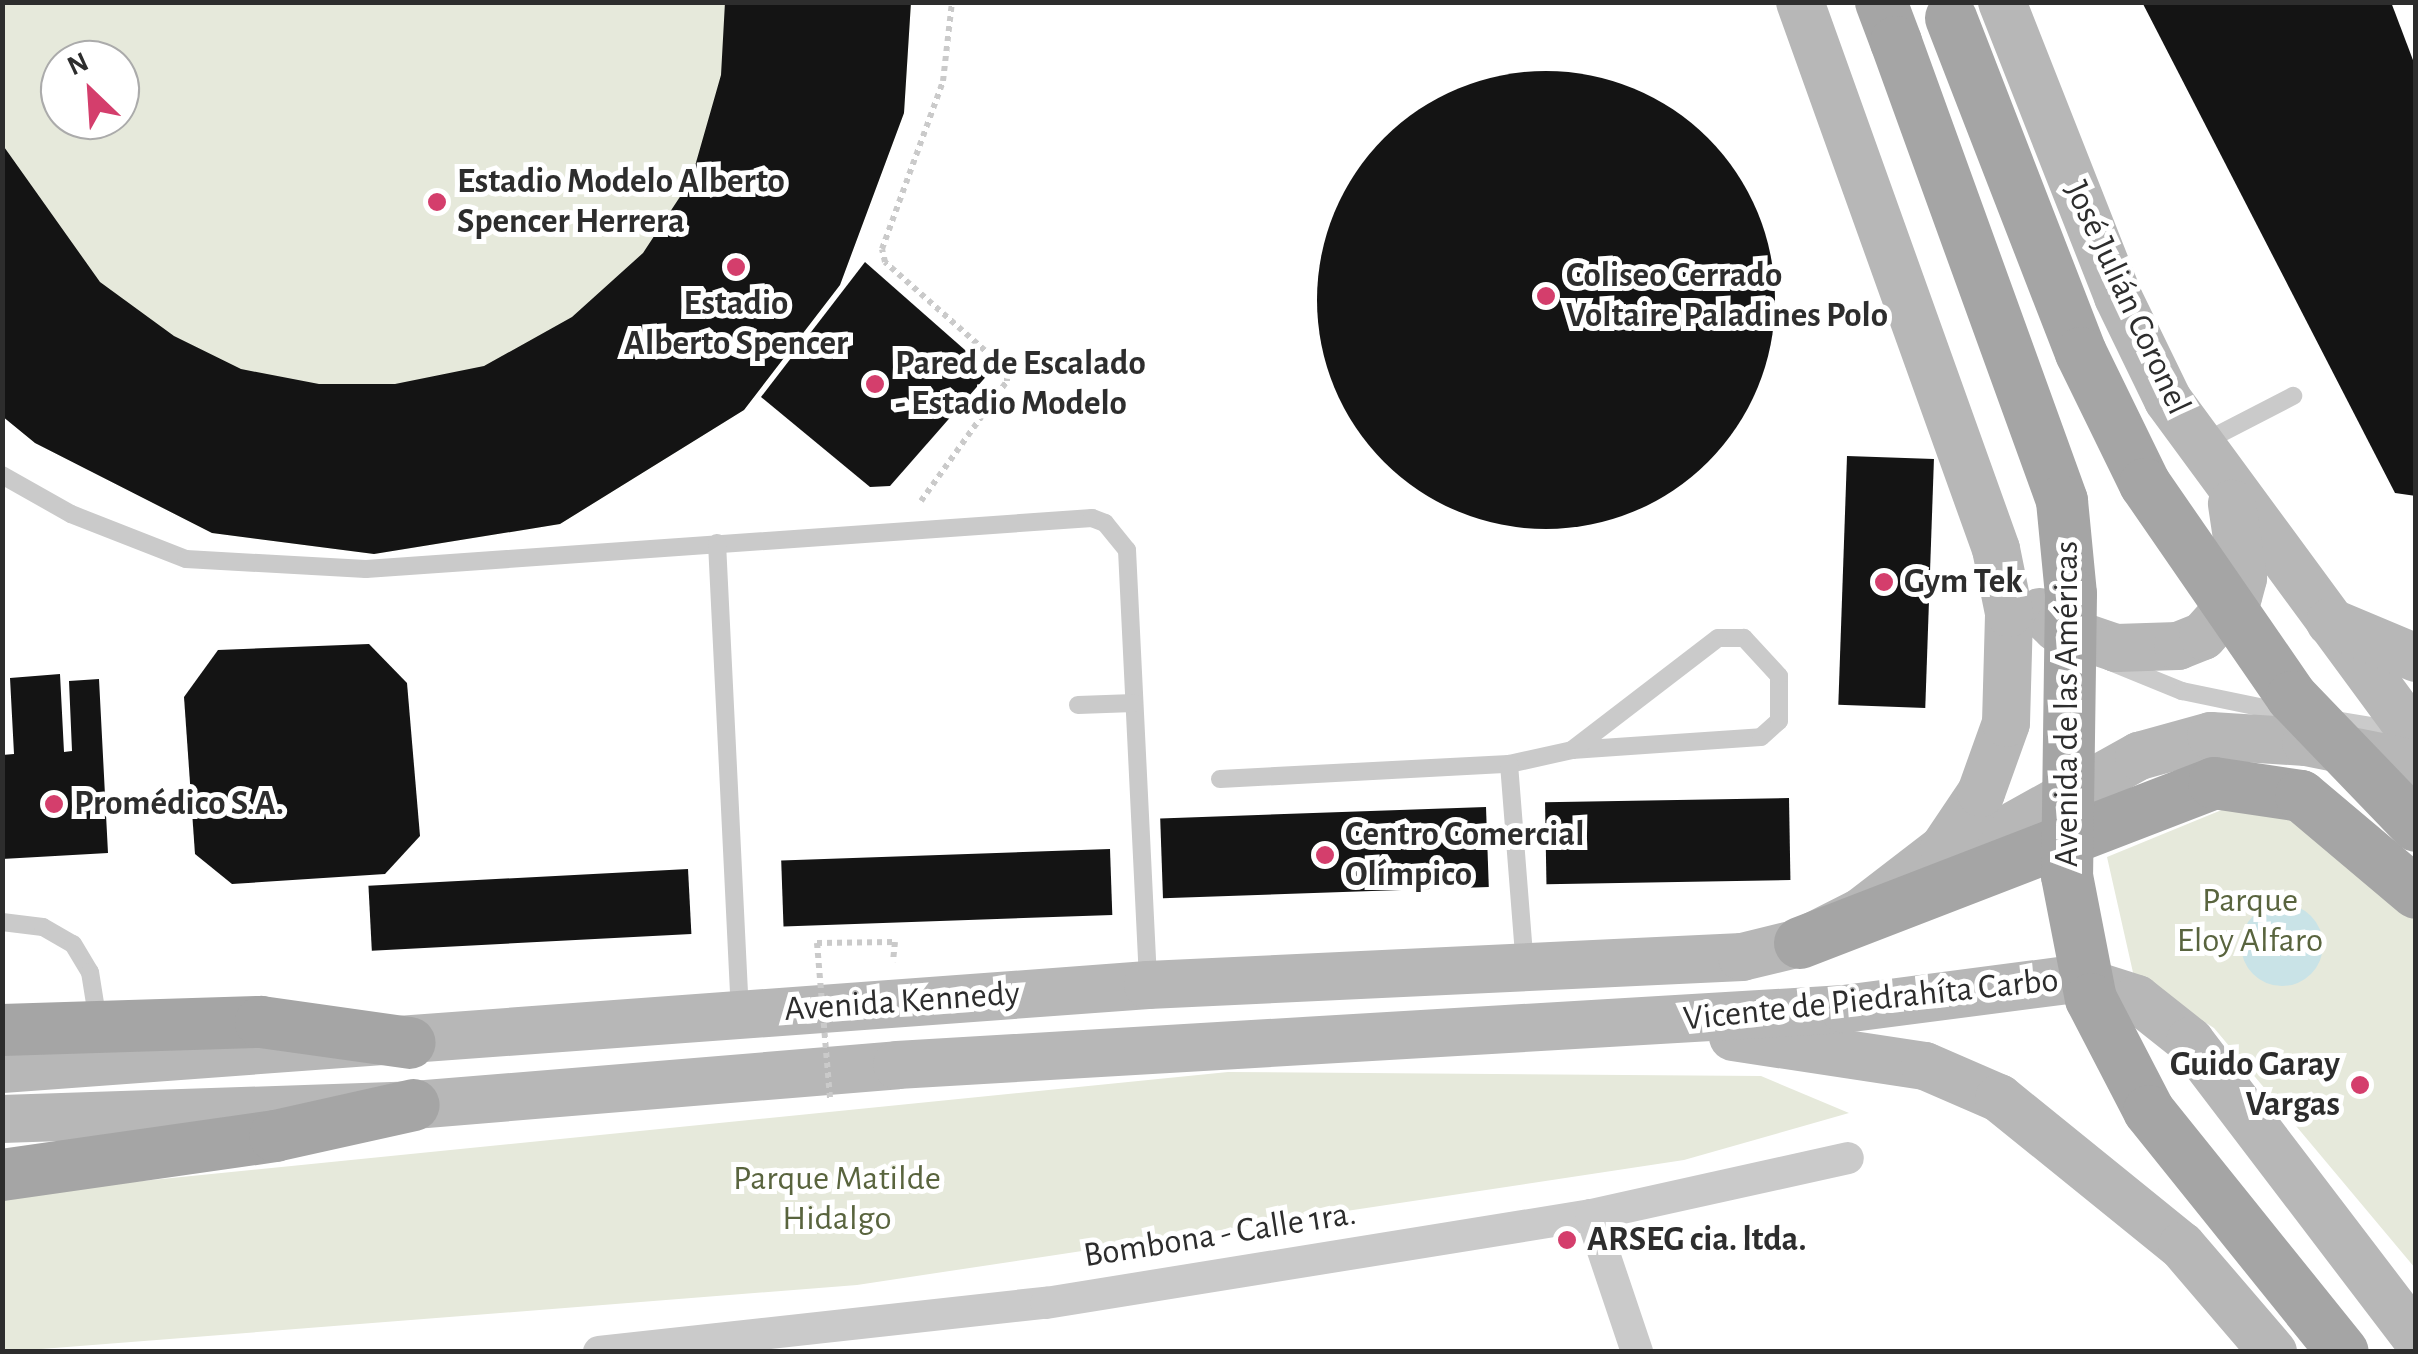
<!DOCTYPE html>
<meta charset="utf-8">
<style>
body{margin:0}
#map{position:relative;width:2418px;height:1354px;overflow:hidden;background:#fff;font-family:"Alegreya Sans",sans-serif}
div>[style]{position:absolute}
.green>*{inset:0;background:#e6e9db}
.water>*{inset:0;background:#c9e3e7}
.round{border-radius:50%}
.building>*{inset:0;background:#141414;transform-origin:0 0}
.path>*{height:6px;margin-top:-3px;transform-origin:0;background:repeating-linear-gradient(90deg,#cacaca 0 5px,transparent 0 10px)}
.lane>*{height:18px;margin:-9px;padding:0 9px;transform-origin:9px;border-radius:9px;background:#cacaca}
.street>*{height:32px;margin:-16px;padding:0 16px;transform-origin:16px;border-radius:16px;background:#cacaca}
.secondary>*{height:48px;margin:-24px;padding:0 24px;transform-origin:24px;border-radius:24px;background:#b7b7b7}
.primary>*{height:52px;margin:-26px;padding:0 26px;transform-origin:26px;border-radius:26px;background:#a5a5a5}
.path-bridge>*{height:6px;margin-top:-3px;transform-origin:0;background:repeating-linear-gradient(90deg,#cacaca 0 5px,transparent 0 10px)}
.primary-bridge>*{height:52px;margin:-26px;padding:0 26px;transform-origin:26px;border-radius:26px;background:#a5a5a5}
.dots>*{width:28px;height:28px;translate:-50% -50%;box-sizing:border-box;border:5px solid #fff;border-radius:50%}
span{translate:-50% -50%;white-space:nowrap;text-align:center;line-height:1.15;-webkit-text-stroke:10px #fff;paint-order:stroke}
.poi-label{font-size:35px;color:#2d2d2d;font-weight:700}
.left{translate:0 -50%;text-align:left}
.right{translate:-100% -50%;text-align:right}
.street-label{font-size:35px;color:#2d2d2d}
.park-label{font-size:35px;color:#59643e}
.frame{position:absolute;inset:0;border:5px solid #2d2d2d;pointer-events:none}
.north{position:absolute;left:40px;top:40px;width:100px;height:100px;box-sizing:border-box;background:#fff;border:2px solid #ababab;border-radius:50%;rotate:335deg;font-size:28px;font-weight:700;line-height:40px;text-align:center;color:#2d2d2d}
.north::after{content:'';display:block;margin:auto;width:35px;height:45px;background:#d43e6c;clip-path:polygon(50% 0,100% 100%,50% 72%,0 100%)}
</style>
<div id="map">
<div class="green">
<div style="clip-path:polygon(evenodd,3px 3px,911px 3px,904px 113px,840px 285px,744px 410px,560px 524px,374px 554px,212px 533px,35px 443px,3px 416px,3px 3px,60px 60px,120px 60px,120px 120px,60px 120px,60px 60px)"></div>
<div style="clip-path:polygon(2246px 800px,2313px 826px,2415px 920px,2415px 1268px,2214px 1028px,2134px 977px,2107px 857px)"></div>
<div style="clip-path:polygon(1228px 1072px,1761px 1076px,1849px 1113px,1684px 1160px,857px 1285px,3px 1352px,3px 1195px)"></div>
</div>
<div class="water">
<div class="round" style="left:2241px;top:904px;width:82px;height:82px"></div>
</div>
<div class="building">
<div style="clip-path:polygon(725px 2px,911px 2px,904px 113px,840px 285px,744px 410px,560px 524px,374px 554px,212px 533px,35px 443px,2px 416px,2px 144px,100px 282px,174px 336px,241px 369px,319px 384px,395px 384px,484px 366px,572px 317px,643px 253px,691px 180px,721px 75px)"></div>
<div style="clip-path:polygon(2142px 2px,2391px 2px,2416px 68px,2416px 496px,2395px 493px)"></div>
<div class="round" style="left:1317px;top:71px;width:458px;height:458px"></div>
<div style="clip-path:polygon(865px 262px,990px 372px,890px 486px,870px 487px,761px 397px)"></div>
<div style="left:1847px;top:456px;width:87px;height:249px;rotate:2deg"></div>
<div style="clip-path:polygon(369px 644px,407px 683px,420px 836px,385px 874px,232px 884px,195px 854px,184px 697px,218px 650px)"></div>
<div style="clip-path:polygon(60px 674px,64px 752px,72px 751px,69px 681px,99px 679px,108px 853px,2px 859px,2px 755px,14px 754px,10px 678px)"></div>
<div style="left:1789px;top:798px;width:82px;height:244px;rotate:89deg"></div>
<div style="left:1486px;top:807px;width:80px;height:326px;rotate:88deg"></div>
<div style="left:1110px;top:849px;width:66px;height:329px;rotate:88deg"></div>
<div style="left:688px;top:869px;width:65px;height:320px;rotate:87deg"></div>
</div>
<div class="path">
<div style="left:921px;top:501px;width:148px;rotate:-54.4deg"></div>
<div style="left:1007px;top:381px;width:11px;rotate:-90deg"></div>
<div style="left:1007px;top:370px;width:163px;rotate:-138.5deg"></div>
<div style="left:885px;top:262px;width:13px;rotate:-103deg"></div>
<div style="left:882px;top:249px;width:179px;rotate:-70deg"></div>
<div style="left:943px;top:81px;width:80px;rotate:-83.5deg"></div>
<div style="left:817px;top:943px;width:78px;rotate:-0.7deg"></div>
<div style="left:895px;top:942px;width:20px;rotate:96deg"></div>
</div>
<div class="lane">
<div style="left:2200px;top:444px;width:105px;rotate:-27.3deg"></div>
<div style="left:2px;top:475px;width:79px;rotate:29.5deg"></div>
<div style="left:71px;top:514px;width:123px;rotate:21.4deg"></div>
<div style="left:186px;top:559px;width:180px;rotate:3.2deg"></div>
<div style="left:366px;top:569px;width:728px;rotate:-4.02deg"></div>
<div style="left:1092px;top:518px;width:14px;rotate:21deg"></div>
<div style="left:1105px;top:523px;width:35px;rotate:51deg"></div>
<div style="left:1127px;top:550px;width:436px;rotate:87.2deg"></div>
<div style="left:717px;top:543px;width:470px;rotate:87.2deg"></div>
<div style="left:2108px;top:661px;width:80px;rotate:22.1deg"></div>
<div style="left:2182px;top:691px;width:108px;rotate:11.7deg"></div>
<div style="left:1078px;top:705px;width:56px;rotate:-2deg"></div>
<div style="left:2334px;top:720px;width:69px;rotate:9.2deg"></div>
<div style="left:1509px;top:764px;width:65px;rotate:-12.5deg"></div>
<div style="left:1572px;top:750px;width:189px;rotate:-3.9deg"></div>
<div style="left:1761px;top:737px;width:24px;rotate:-42deg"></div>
<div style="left:1779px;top:721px;width:45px;rotate:-90deg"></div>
<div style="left:1779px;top:676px;width:52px;rotate:-132.6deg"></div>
<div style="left:1744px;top:638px;width:26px;rotate:180deg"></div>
<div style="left:1718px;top:638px;width:184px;rotate:142.5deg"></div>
<div style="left:1220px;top:779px;width:289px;rotate:-3deg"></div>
<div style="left:1509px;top:764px;width:204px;rotate:85.5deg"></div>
<div style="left:2px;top:922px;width:41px;rotate:7deg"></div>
<div style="left:43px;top:927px;width:34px;rotate:30deg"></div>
<div style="left:73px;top:944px;width:33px;rotate:59deg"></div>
<div style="left:90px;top:972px;width:51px;rotate:80.9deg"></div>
</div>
<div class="street">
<div style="left:1591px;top:1215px;width:145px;rotate:71.4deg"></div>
<div style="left:599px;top:1352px;width:450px;rotate:-6.3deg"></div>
<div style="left:1046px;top:1303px;width:552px;rotate:-9.17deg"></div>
<div style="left:1591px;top:1215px;width:263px;rotate:-12.5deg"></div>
</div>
<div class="secondary">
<div style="left:2002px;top:2px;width:317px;rotate:68.5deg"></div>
<div style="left:2118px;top:297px;width:114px;rotate:64.1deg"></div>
<div style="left:2168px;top:400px;width:418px;rotate:53.7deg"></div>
<div style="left:2040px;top:612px;width:23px;rotate:43deg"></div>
<div style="left:2057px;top:628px;width:62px;rotate:18.7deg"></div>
<div style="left:2116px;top:648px;width:62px;rotate:-1.8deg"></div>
<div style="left:2178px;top:646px;width:27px;rotate:-22deg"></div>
<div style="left:2203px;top:636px;width:52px;rotate:-48.1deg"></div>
<div style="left:2238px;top:597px;width:20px;rotate:-75deg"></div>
<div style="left:2243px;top:578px;width:75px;rotate:-98.5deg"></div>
<div style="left:2330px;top:622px;width:93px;rotate:22.7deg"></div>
<div style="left:1934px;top:870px;width:235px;rotate:-29.1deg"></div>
<div style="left:2139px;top:756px;width:75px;rotate:-15.5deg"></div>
<div style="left:2211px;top:736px;width:95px;rotate:3.6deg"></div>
<div style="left:2306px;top:742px;width:112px;rotate:11.3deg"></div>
<div style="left:1733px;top:1037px;width:194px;rotate:8.6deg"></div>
<div style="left:1925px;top:1066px;width:81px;rotate:23.4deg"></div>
<div style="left:1999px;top:1098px;width:235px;rotate:39deg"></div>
<div style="left:2182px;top:1246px;width:140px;rotate:49.4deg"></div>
<div style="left:2px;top:1069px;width:1149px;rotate:-4.19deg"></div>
<div style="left:1148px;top:985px;width:595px;rotate:-2.7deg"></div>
<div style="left:1742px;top:957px;width:60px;rotate:-13.6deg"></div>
<div style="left:1800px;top:943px;width:68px;rotate:-26.9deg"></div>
<div style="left:1861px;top:912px;width:105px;rotate:-37.6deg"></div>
<div style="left:1944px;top:848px;width:66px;rotate:-56.1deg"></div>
<div style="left:1981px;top:793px;width:74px;rotate:-70.3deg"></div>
<div style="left:2006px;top:723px;width:110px;rotate:-88.4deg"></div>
<div style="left:2009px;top:613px;width:65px;rotate:-101.5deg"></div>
<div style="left:1996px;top:549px;width:581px;rotate:-109.71deg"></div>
<div style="left:2px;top:1119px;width:412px;rotate:-1.9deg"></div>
<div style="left:414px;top:1105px;width:485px;rotate:-4.7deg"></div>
<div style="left:897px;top:1065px;width:949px;rotate:-3.38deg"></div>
<div style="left:1844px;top:1009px;width:232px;rotate:-7.4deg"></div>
<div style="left:2074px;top:979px;width:66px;rotate:17.6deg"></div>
<div style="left:2137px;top:999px;width:68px;rotate:38.4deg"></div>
<div style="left:2190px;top:1041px;width:373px;rotate:52.7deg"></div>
</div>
<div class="primary">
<div style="left:1881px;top:2px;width:43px;rotate:69.4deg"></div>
<div style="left:1800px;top:943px;width:444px;rotate:-21.1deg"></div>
<div style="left:2214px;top:783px;width:88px;rotate:8.5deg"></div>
<div style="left:2301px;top:796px;width:150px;rotate:40.1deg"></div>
<div style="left:2px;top:1030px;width:259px;rotate:-1.8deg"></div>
<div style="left:261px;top:1022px;width:150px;rotate:8deg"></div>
<div style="left:2px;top:1175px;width:276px;rotate:-8.1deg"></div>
<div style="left:275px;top:1136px;width:142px;rotate:-12.6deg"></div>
</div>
<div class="path-bridge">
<div style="left:817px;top:943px;width:157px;rotate:85.2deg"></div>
</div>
<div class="primary-bridge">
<div style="left:1951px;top:18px;width:359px;rotate:68.8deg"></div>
<div style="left:2081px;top:353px;width:146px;rotate:64deg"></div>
<div style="left:2145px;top:484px;width:259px;rotate:55.4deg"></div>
<div style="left:2292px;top:697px;width:179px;rotate:46.1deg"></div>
<div style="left:1896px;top:42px;width:488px;rotate:70.1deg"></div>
<div style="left:2062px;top:501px;width:93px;rotate:84.5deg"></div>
<div style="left:2071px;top:594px;width:282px;rotate:90.8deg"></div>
<div style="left:2067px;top:876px;width:125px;rotate:79deg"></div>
<div style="left:2091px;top:999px;width:126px;rotate:62.6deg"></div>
<div style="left:2149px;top:1111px;width:309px;rotate:51.2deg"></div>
</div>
<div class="dots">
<div style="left:437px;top:202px;background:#d43e6c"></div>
<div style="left:736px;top:267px;background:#d43e6c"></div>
<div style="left:1546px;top:296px;background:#d43e6c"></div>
<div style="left:875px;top:384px;background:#d43e6c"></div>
<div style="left:1884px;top:582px;background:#d43e6c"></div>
<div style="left:54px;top:804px;background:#d43e6c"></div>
<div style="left:1325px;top:855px;background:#d43e6c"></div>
<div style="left:2360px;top:1085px;background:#d43e6c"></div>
<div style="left:1567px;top:1240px;background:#d43e6c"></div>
</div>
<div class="poi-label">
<span class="left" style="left:457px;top:202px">Estadio Modelo Alberto<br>Spencer Herrera</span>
<span class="left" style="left:1566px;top:296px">Coliseo Cerrado<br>Voltaire Paladines Polo</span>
<span style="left:736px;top:324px">Estadio<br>Alberto Spencer</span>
<span class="left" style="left:895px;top:384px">Pared de Escalado<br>- Estadio Modelo</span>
<span class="left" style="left:1904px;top:582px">Gym Tek</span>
<span class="left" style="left:74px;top:804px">Promédico S.A.</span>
<span class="left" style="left:1345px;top:855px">Centro Comercial<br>Olímpico</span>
<span class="right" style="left:2340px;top:1085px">Guido Garay<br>Vargas</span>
<span class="left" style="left:1587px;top:1240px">ARSEG cia. ltda.</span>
</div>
<div class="street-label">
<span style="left:2127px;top:298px;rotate:65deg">José Julián Coronel</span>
<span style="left:2067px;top:704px;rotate:-90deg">Avenida de las Américas</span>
<span style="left:1871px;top:1000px;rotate:-6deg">Vicente de Piedrahíta Carbo</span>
<span style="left:902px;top:1002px;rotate:-4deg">Avenida Kennedy</span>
<span style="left:1220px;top:1235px;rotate:-9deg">Bombona - Calle 1ra.</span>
</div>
<div class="park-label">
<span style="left:2250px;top:921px">Parque<br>Eloy Alfaro</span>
<span style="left:837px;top:1199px">Parque Matilde<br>Hidalgo</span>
</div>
<div class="frame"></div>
<div class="north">N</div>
</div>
